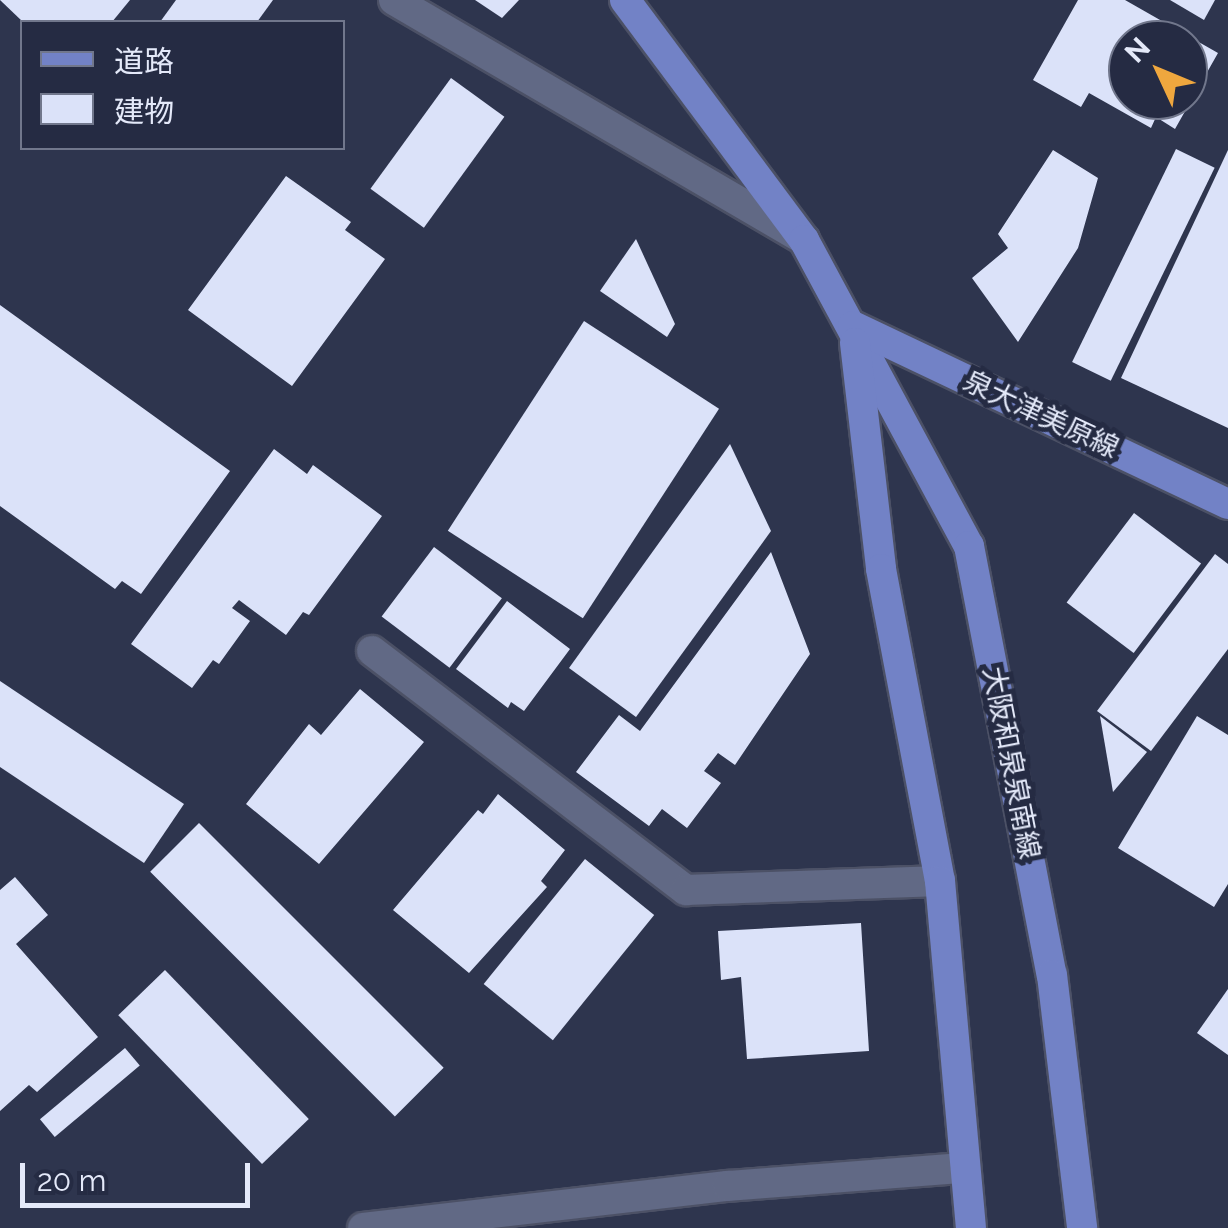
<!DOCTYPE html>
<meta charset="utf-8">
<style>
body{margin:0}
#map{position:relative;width:1228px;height:1228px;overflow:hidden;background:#2e354e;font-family:Raleway,"Noto Sans JP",sans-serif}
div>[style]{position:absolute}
.building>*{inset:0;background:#dbe2f9;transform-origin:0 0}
.roads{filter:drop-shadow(2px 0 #4c5166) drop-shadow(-2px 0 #4c5166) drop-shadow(0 2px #4c5166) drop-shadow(0 -2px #4c5166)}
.lane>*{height:30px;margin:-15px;padding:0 15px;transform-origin:15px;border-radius:15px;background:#616985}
.street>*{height:30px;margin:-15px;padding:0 15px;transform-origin:15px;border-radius:15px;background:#616985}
.secondary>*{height:30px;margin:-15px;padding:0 15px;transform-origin:15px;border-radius:15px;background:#616985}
.primary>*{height:30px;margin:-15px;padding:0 15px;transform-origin:15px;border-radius:15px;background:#7282c6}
span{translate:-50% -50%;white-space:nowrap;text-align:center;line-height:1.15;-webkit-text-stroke:10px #252b43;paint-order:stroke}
.street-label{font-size:28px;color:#e4e9f9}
.legend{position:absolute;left:20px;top:20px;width:325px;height:130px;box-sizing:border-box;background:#252b43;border:2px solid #71778c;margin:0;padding:12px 18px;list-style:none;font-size:30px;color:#e4e9f9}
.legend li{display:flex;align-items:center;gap:20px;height:50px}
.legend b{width:50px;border:2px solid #71778c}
.north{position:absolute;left:1108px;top:20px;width:100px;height:100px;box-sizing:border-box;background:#252b43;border:2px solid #71778c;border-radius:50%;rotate:314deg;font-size:28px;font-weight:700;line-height:40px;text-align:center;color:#e4e9f9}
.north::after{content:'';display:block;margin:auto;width:35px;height:45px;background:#efa73e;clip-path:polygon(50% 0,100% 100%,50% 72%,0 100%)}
.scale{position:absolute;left:20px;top:1163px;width:230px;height:45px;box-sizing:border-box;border:5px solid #e4e9f9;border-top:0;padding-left:12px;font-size:30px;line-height:35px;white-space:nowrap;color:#e4e9f9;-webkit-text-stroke:8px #252b43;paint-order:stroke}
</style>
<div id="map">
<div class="building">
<div style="clip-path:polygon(0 0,130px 0,112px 22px,23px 22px)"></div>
<div style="clip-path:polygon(176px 0,273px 0,257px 22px,160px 22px)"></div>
<div style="clip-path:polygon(475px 0,519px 0,502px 18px)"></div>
<div style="clip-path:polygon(evenodd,1078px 0,1125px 0,1218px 53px,1175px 129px,1156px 117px,1151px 128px,1089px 93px,1081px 107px,1033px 80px,1078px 0,1128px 40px,1188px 40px,1188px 100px,1128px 100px,1128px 40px)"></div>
<div style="clip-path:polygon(1170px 0,1215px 0,1204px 20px)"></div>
<div style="left:451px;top:78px;width:66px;height:137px;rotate:36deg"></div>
<div style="left:1176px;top:149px;width:43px;height:237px;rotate:26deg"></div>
<div style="clip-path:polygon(1053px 150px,1098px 178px,1078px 248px,1018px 342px,972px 278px,1008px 248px,998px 234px)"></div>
<div style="clip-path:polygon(1228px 150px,1228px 428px,1121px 378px)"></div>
<div style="clip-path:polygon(286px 176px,351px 222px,345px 230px,385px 259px,292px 386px,188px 310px)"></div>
<div style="clip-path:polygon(636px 239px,675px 324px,667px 337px,600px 291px)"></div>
<div style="clip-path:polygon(0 305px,230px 471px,141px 594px,122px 581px,115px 589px,0 506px)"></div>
<div style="left:584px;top:321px;width:161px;height:250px;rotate:33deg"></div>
<div style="clip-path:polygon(730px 444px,771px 531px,636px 717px,569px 668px)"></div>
<div style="clip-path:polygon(274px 449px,307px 474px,313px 465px,382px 516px,309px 615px,303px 612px,286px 635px,239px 600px,232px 608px,250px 621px,219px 664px,213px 660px,192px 688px,131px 644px)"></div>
<div style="left:1134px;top:513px;width:84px;height:112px;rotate:37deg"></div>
<div style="left:434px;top:547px;width:85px;height:87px;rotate:37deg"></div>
<div style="clip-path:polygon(771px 552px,810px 654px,735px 765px,718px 753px,704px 771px,721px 783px,687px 828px,662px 809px,649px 826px,576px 772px,619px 715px,640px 731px)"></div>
<div style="clip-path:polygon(1215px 554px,1228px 564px,1228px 649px,1151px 751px,1097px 711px)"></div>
<div style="clip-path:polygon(507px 601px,570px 649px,524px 711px,511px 702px,508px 708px,456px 669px)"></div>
<div style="clip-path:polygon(0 681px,184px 804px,144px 863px,0 767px)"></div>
<div style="clip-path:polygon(360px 689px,424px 742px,319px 864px,246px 804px,309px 724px,321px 735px)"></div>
<div style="clip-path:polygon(1100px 716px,1147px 752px,1113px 792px)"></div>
<div style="clip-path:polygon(1197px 716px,1228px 735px,1228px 884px,1214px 907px,1118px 848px)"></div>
<div style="clip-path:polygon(498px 794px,565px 850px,541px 881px,547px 887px,469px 973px,393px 910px,478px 810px,483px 814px)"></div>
<div style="left:199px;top:823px;width:346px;height:69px;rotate:45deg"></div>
<div style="left:585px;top:859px;width:89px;height:161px;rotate:39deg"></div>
<div style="clip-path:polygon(15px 877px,48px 915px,16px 944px,98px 1037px,37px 1092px,29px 1085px,0 1111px,0 890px)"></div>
<div style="clip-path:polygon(861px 923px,869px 1051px,747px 1059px,741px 977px,721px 980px,718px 931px)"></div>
<div style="left:165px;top:970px;width:207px;height:65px;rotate:46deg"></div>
<div style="clip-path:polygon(1228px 989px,1228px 1055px,1197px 1033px)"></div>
<div style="left:125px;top:1048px;width:23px;height:111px;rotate:50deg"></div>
</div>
<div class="roads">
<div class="lane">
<div style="left:372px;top:651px;width:395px;rotate:37.3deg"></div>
<div style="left:686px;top:890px;width:254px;rotate:-2deg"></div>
</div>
<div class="street">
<div style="left:394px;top:0;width:475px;rotate:30.3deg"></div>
</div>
<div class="secondary">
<div style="left:363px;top:1228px;width:367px;rotate:-6.6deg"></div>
<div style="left:728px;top:1186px;width:237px;rotate:-4.4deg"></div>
</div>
<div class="primary">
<div style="left:625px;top:0;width:299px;rotate:53.3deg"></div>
<div style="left:804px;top:240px;width:348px;rotate:61.7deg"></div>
<div style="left:969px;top:546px;width:437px;rotate:79.1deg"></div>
<div style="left:1052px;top:975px;width:255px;rotate:83.2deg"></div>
<div style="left:853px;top:326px;width:415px;rotate:25.4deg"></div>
<div style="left:855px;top:343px;width:227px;rotate:83.4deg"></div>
<div style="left:881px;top:569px;width:318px;rotate:79.3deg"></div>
<div style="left:940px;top:881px;width:348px;rotate:84.9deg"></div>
</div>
</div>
<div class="street-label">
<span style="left:1041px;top:415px;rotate:25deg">泉大津美原線</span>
<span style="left:1011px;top:763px;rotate:79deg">大阪和泉泉南線</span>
</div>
<ul class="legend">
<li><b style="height:12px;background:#7282c6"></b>道路</li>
<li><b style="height:28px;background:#dbe2f9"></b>建物</li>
</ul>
<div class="north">N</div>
<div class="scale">20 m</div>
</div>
